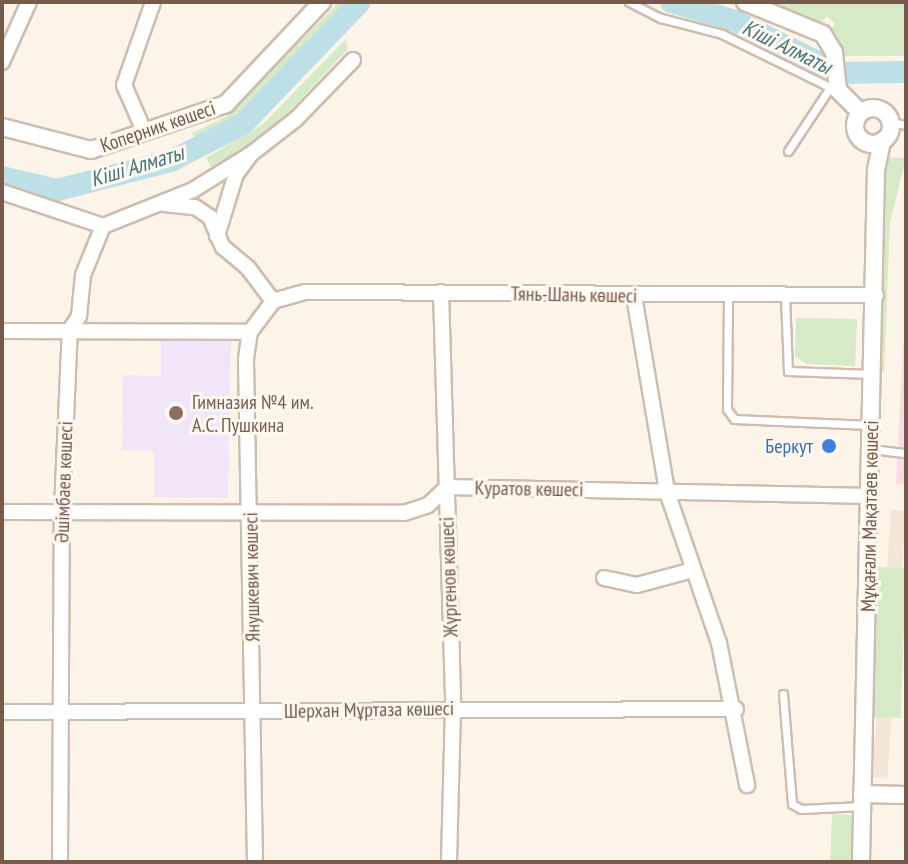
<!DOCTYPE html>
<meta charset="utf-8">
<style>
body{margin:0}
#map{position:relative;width:908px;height:864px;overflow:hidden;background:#fcf4e9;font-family:"PT Sans Narrow",sans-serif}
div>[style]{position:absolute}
.residential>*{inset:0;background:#f4e6d7;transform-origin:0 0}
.education>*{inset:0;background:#f1e5f9}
.medical>*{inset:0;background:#fadce0}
.green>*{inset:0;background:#d6eac7;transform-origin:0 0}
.river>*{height:22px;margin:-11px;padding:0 11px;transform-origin:11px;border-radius:11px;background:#bde0e6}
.roads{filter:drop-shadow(2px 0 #cebcaf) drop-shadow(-2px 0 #cebcaf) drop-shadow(0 2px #cebcaf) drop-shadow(0 -2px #cebcaf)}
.service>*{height:7px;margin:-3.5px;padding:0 3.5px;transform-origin:3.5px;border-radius:3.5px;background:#fff}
.minor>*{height:14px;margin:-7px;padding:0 7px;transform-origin:7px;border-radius:7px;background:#fff}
.tertiary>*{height:16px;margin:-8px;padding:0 8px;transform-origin:8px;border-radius:8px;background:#fff}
.tertiary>.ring{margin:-8px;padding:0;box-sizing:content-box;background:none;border:16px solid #fff;border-radius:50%}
.dots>*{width:22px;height:22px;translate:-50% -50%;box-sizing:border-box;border:4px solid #fff8ef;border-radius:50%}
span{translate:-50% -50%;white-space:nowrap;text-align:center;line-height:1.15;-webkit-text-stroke:6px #fff8ef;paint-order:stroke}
.street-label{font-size:20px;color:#765b4d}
.education-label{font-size:20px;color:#785e54}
.left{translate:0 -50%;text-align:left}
.shop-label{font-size:20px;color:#366cbe}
.right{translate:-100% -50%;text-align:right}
.water-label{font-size:22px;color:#437882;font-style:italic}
.frame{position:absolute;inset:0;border:4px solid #765b4d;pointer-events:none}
</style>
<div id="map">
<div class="residential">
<div style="left:891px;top:510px;width:15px;height:268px;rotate:4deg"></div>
</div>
<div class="education">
<div style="clip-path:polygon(161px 339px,231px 340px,228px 498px,154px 497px,154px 451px,122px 450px,123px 375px,161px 376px)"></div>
</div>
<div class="medical">
<div style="clip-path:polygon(903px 345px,906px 345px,906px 485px,896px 484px)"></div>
</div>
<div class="green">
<div style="clip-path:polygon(339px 2px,355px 2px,231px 125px,198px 143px,192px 133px,227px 116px)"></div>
<div style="clip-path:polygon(765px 2px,906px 2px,906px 56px,839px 56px,829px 32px,835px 24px,827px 16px,820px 24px)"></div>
<div style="clip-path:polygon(346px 39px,348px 49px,285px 116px,260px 140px,213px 171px,206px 158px,263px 124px)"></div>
<div style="clip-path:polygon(884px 157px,906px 158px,890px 222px,884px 373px,879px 369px)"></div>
<div style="clip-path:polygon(796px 318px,857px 319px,855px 366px,806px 364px,795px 356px)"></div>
<div style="left:878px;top:567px;width:28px;height:150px;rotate:2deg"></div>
<div style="left:856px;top:815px;width:47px;height:24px;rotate:92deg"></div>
</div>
<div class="river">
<div style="left:671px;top:2px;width:67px;rotate:16.5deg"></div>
<div style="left:735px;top:21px;width:117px;rotate:26.3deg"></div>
<div style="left:840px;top:73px;width:66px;rotate:-0.9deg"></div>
<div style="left:2px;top:177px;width:57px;rotate:13.3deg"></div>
<div style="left:57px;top:190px;width:118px;rotate:-14.3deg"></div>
<div style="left:171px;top:161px;width:81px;rotate:-27.2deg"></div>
<div style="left:243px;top:124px;width:169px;rotate:-46.2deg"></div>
</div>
<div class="roads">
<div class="service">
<div style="left:629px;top:2px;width:36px;rotate:27deg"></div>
<div style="left:661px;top:18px;width:63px;rotate:14.7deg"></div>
<div style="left:722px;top:34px;width:127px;rotate:26.2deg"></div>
<div style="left:890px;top:122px;width:16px;rotate:11deg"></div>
<div style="left:788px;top:151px;width:74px;rotate:-56.5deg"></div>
<div style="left:728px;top:296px;width:113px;rotate:90.5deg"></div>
<div style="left:727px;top:409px;width:12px;rotate:55deg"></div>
<div style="left:734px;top:419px;width:136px;rotate:2.5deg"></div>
<div style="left:785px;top:296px;width:75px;rotate:87.7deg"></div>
<div style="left:788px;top:371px;width:84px;rotate:2deg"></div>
<div style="left:871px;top:449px;width:35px;rotate:7deg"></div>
<div style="left:783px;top:694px;width:110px;rotate:85.3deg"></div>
<div style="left:792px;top:804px;width:10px;rotate:29deg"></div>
<div style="left:801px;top:809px;width:61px;rotate:-2.8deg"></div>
</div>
<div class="minor">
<div style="left:2px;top:62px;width:66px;rotate:-65.8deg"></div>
<div style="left:144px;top:131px;width:50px;rotate:-113.5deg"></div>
<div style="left:124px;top:85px;width:88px;rotate:-70.7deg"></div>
<div style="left:2px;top:192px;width:107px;rotate:18.6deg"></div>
<div style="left:164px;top:204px;width:31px;rotate:6deg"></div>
<div style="left:195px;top:207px;width:18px;rotate:34deg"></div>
<div style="left:210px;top:217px;width:33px;rotate:67deg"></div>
<div style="left:223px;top:247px;width:33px;rotate:40deg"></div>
<div style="left:248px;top:268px;width:41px;rotate:52.9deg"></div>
<div style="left:217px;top:236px;width:65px;rotate:-73deg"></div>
<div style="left:236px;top:174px;width:25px;rotate:-53deg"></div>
<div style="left:251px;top:154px;width:57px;rotate:-37.9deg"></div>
<div style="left:296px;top:119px;width:82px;rotate:-46deg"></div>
<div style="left:441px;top:292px;width:416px;rotate:88.3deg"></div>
<div style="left:453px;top:708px;width:154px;rotate:91.5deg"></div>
<div style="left:634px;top:296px;width:199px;rotate:80.4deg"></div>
<div style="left:667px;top:492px;width:160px;rotate:71deg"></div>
<div style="left:719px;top:643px;width:145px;rotate:78.8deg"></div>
<div style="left:273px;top:301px;width:33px;rotate:-16deg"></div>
<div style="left:305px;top:292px;width:571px;rotate:0.3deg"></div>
<div style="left:2px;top:331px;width:248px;rotate:0.2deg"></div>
<div style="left:2px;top:512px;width:402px;rotate:0.1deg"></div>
<div style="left:404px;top:513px;width:25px;rotate:-18deg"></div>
<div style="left:428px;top:505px;width:26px;rotate:-43deg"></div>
<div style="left:447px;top:487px;width:424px;rotate:1.2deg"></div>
<div style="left:604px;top:578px;width:34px;rotate:12deg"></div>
<div style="left:637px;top:585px;width:58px;rotate:-15deg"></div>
<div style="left:2px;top:712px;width:734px;rotate:-0.23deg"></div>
<div style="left:60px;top:862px;width:352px;rotate:-89.7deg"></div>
<div style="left:62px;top:510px;width:180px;rotate:-87.5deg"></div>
<div style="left:70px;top:330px;width:17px;rotate:-57deg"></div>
<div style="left:79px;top:316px;width:41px;rotate:-84.4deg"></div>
<div style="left:83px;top:275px;width:53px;rotate:-67.8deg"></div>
<div style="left:103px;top:226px;width:97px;rotate:-21.8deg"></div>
<div style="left:193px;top:190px;width:68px;rotate:-31.8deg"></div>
<div style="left:255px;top:862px;width:503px;rotate:-91.03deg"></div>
<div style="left:246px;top:359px;width:27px;rotate:-82deg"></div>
<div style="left:250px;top:332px;width:39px;rotate:-53deg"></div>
</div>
<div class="tertiary">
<div style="left:745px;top:2px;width:84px;rotate:22.3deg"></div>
<div style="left:823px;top:34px;width:21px;rotate:59deg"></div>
<div style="left:834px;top:52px;width:38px;rotate:84deg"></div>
<div style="left:838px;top:90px;width:31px;rotate:45deg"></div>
<div class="ring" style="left:855px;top:108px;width:20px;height:20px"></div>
<div style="left:2px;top:127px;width:92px;rotate:14.5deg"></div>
<div style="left:91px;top:150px;width:143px;rotate:-18.8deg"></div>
<div style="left:226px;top:104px;width:140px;rotate:-46.7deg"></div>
<div style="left:862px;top:794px;width:44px;rotate:1.3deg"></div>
<div style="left:861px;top:862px;width:692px;rotate:-88.76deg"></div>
<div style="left:876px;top:170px;width:30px;rotate:-78deg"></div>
</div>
</div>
<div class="dots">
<div style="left:176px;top:413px;background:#8d6e63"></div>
<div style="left:829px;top:446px;background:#3f7fe0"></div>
</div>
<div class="street-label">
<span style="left:158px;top:127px;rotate:-19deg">Коперник көшесі</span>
<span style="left:574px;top:295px;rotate:1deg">Тянь-Шань көшесі</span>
<span style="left:64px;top:482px;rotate:-88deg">Әшімбаев көшесі</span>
<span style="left:529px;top:489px;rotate:1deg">Куратов көшесі</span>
<span style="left:870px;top:516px;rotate:-89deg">Мұқағали Мақатаев көшесі</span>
<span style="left:252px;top:577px;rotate:-91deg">Янушкевич көшесі</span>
<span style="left:449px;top:577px;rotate:-92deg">Жүргенов көшесі</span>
<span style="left:369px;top:710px;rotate:-1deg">Шерхан Мұртаза көшесі</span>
</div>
<div class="education-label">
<span class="left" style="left:192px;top:414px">Гимназия №4 им.<br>А.С. Пушкина</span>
</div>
<div class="shop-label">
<span class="right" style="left:813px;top:446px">Беркут</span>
</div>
<div class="water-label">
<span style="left:787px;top:47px;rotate:26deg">Кіші Алматы</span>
<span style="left:137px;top:166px;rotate:-17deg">Кіші Алматы</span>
</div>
<div class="frame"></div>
</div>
